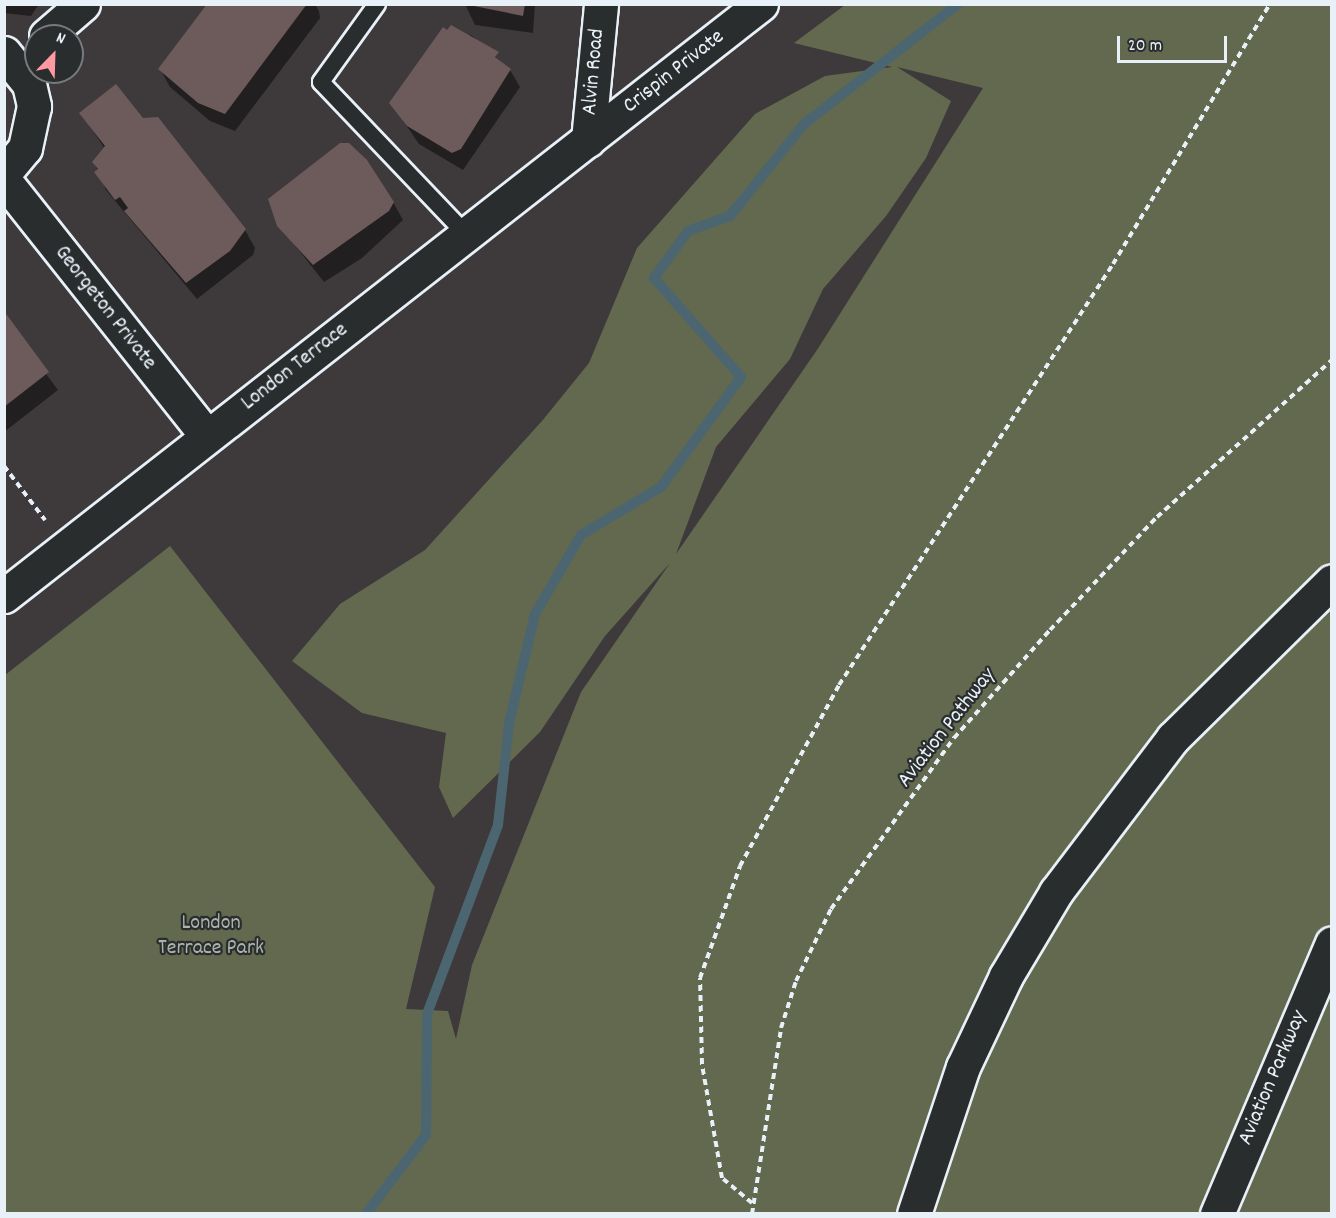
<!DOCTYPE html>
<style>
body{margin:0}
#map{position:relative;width:1336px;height:1218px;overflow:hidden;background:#3e3a3b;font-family:Dekko,sans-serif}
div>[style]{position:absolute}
.green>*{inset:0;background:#62694f}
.shadow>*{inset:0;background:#0007}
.stream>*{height:10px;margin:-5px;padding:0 5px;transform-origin:5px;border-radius:5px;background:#4b6670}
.building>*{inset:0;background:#6d5a5a}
.path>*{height:4px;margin-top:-2px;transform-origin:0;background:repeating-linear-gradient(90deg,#e8f1f8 0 6px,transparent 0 10.5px)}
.roads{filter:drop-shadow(2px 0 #e8f1f8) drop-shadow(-2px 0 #e8f1f8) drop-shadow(0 2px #e8f1f8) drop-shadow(0 -2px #e8f1f8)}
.lane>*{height:16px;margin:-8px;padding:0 8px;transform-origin:8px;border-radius:8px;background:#2a2d2e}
.street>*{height:33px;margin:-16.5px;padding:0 16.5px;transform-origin:16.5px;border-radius:16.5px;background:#2a2d2e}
.primary>*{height:33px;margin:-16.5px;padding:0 16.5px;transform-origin:16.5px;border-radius:16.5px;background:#2a2d2e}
span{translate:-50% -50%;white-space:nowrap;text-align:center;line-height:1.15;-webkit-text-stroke:4.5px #2a2d2e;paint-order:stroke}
.street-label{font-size:22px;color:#e8f1f8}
.park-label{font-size:22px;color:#acb4ac}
.frame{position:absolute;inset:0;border:6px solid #e8f1f8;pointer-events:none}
.north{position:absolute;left:24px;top:24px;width:60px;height:60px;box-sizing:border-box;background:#2a2d2e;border:2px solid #767b7f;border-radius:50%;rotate:23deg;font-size:16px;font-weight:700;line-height:24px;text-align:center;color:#e8f1f8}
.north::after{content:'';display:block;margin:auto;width:21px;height:27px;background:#ff9aa2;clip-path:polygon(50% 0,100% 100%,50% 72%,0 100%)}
.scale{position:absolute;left:1117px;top:36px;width:110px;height:27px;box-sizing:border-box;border:3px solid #e8f1f8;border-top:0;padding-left:8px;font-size:18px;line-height:21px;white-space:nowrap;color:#e8f1f8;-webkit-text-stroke:4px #2a2d2e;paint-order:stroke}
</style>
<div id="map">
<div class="green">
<div style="clip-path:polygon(evenodd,845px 5px,1331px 5px,1331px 1213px,5px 1214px,5px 675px,170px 546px,435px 887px,406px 1009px,448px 1011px,456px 1039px,472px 965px,581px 692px,670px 563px,605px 636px,540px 732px,453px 818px,439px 787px,446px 733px,362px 713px,292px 661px,340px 604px,425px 550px,542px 421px,589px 363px,637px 248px,755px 114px,825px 76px,892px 67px,794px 43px,845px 5px,897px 67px,983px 88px,817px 350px,676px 554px,716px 447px,790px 359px,823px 289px,886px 216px,926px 158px,951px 101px,897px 67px)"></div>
</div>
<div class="shadow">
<div style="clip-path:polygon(4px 4px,39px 4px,31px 16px,4px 13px)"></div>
<div style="clip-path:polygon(209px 4px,315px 4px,319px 11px,320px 18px,235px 131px,210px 121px,170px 87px,160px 69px)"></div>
<div style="clip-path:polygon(465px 4px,535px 4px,533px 33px,475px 25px)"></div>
<div style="clip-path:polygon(471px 35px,510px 70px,520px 87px,463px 170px,419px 144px,391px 103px)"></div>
<div style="clip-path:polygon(81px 113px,142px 120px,245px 230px,255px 248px,253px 255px,197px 299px,106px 190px,94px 162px,105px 149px)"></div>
<div style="clip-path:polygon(269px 200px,393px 202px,403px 220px,362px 258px,324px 282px,279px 225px)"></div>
<div style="clip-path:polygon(4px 318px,58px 390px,4px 432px)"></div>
</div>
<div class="stream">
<div style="left:366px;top:1214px;width:99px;rotate:-52.8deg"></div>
<div style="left:426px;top:1135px;width:121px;rotate:-89.5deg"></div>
<div style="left:427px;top:1014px;width:202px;rotate:-69.4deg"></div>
<div style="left:498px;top:825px;width:103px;rotate:-83.8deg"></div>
<div style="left:509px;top:723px;width:112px;rotate:-76.6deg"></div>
<div style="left:535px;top:614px;width:91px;rotate:-59.8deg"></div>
<div style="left:581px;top:535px;width:93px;rotate:-31deg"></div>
<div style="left:661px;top:487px;width:136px;rotate:-54deg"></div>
<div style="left:741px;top:377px;width:132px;rotate:-131.3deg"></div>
<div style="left:654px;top:278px;width:58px;rotate:-54.1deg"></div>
<div style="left:688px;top:231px;width:45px;rotate:-19.7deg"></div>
<div style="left:730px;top:216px;width:118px;rotate:-51.2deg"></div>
<div style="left:804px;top:124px;width:195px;rotate:-37.9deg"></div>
</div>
<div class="building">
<div style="clip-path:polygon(207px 4px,307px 4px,225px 114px,198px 103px,158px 69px)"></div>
<div style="clip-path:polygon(464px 4px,525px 4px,523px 16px)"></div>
<div style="clip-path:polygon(451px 25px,499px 52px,495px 57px,511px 69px,461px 149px,452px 153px,407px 126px,389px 103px,443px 27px,447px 30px)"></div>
<div style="clip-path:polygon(116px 84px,143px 118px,158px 117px,246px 229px,230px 251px,186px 283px,124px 211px,128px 208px,120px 197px,115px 200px,94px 172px,98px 169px,92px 162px,105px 146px,79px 113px)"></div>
<div style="clip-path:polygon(340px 143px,349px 143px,367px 160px,394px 202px,389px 211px,313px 265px,277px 226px,268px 199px)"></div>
<div style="clip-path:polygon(4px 311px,49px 372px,4px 407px)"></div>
</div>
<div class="path">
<div style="left:4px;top:466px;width:68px;rotate:52.8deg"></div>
<div style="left:752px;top:1203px;width:39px;rotate:-140deg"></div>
<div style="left:722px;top:1178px;width:116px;rotate:-100deg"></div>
<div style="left:702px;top:1064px;width:86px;rotate:-91.3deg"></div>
<div style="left:700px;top:978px;width:119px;rotate:-70.3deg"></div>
<div style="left:740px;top:866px;width:206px;rotate:-61.3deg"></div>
<div style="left:839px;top:685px;width:502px;rotate:-56.94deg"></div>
<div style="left:1113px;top:264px;width:304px;rotate:-58.9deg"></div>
<div style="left:752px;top:1214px;width:188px;rotate:-81.1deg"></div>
<div style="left:781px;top:1028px;width:49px;rotate:-72.3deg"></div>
<div style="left:796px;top:981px;width:80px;rotate:-64.1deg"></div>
<div style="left:831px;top:909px;width:211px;rotate:-54.3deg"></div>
<div style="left:954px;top:738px;width:144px;rotate:-48.4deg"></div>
<div style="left:1050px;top:630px;width:156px;rotate:-46.6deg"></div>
<div style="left:1157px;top:517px;width:235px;rotate:-41.9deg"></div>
</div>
<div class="roads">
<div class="lane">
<div style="left:377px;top:4px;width:96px;rotate:125.7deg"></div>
<div style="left:321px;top:82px;width:210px;rotate:46.4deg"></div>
</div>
<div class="street">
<div style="left:46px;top:36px;width:49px;rotate:-40.9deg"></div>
<div style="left:4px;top:53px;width:40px;rotate:51deg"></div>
<div style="left:29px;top:84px;width:23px;rotate:77deg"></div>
<div style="left:34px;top:106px;width:43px;rotate:102.1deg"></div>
<div style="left:25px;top:148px;width:33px;rotate:130deg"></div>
<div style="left:588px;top:140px;width:137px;rotate:-84.5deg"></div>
<div style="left:4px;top:180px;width:325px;rotate:51.6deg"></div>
<div style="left:4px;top:596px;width:961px;rotate:-38.03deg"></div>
</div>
<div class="primary">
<div style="left:914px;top:1214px;width:155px;rotate:-71.6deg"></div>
<div style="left:963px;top:1067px;width:101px;rotate:-64.7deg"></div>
<div style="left:1006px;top:976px;width:98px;rotate:-59.2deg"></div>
<div style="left:1056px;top:892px;width:193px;rotate:-52.8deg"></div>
<div style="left:1173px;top:738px;width:223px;rotate:-44.6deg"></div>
<div style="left:1217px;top:1214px;width:294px;rotate:-67deg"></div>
</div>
</div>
<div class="street-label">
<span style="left:594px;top:72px;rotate:-85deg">Alvin Road</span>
<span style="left:674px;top:72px;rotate:-38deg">Crispin Private</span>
<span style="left:105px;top:308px;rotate:52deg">Georgeton Private</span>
<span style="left:295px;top:367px;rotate:-38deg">London Terrace</span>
<span style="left:947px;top:728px;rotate:-52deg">Aviation Pathway</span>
<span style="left:1273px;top:1078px;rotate:-67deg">Aviation Parkway</span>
</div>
<div class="park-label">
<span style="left:211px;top:936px">London<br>Terrace Park</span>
</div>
<div class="frame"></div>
<div class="north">N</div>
<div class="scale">20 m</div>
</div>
